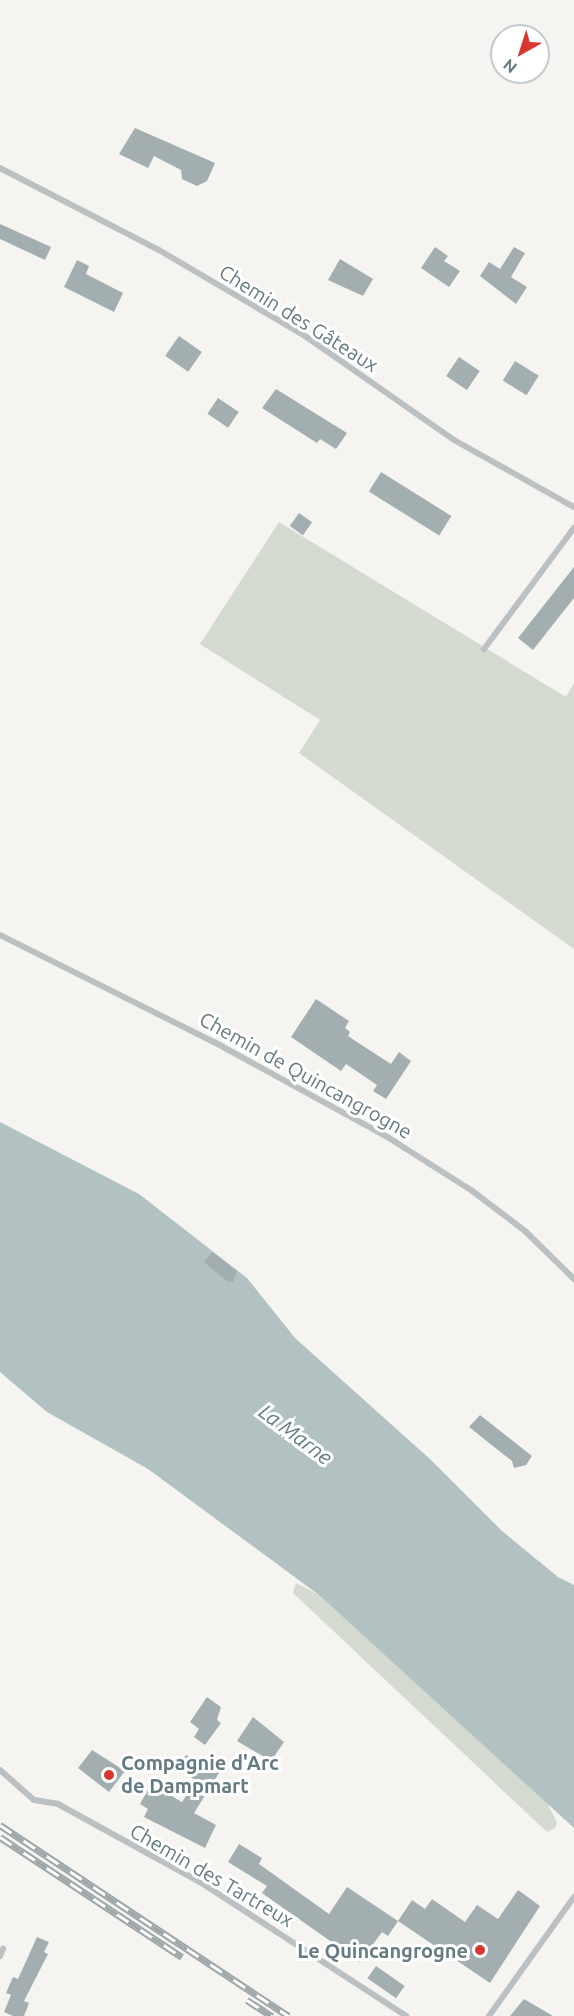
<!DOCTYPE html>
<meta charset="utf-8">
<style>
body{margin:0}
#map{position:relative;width:574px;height:2016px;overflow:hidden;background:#f5f4f1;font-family:Ubuntu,sans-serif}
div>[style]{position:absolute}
.green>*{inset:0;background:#d5dad1}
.water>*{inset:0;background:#b2c2c3}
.building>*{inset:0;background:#a3aeb1;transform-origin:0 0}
.street>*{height:6px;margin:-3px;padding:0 3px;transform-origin:3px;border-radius:3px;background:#bbc1c3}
.rail>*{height:7px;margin-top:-3.5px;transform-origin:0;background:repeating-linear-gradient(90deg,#fff 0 14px,#9da6a9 0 28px);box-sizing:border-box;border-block:2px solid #9da6a9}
.dots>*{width:16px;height:16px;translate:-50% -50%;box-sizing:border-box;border:3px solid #fff;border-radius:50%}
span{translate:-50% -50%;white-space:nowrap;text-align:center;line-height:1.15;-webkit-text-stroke:6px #fff;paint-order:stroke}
.street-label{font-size:20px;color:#657a81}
.poi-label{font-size:20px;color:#657a81;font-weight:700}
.left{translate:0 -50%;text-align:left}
.right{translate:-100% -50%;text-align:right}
.water-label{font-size:21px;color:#617b7e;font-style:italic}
.north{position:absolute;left:490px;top:24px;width:60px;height:60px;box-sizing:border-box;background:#fff;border:2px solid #c1cacd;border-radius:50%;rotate:219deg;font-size:16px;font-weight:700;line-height:24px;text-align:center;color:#657a81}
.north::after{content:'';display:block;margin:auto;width:21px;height:27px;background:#d9362d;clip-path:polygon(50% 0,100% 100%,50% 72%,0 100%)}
</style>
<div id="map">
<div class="green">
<div style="clip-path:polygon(279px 522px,566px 697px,574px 683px,574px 949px,299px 753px,320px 720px,200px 644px)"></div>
<div style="clip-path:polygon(296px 1583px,319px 1595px,546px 1801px,557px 1822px,555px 1828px,547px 1832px,293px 1593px)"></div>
</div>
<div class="water">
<div style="clip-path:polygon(0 1122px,139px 1194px,247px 1278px,295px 1338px,431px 1460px,502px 1531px,558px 1577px,574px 1585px,574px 1828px,319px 1595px,148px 1469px,47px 1412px,0 1372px)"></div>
</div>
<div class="building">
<div style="clip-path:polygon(135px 128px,215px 163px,207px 181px,197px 186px,182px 179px,181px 170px,154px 156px,148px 168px,119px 154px)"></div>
<div style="clip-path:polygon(0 224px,51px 247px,45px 260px,0 239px)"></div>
<div style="clip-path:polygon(435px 247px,448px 256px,444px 261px,460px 271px,449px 287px,421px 268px)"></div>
<div style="clip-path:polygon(514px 247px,525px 253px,511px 277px,527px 287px,516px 304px,480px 276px,489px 262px,500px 269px)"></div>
<div style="clip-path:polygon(340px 259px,373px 279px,363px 296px,328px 280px)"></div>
<div style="clip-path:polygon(77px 260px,89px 266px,86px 274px,123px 293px,114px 312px,64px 287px)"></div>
<div style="left:179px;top:336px;width:28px;height:24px;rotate:35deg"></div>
<div style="left:459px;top:357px;width:25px;height:23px;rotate:34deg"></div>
<div style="left:515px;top:361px;width:28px;height:23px;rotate:32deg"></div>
<div style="clip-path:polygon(276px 389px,347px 433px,336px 449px,320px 439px,317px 443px,262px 408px)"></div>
<div style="left:218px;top:398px;width:25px;height:19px;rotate:34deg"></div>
<div style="left:381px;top:472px;width:83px;height:23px;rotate:32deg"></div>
<div style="left:299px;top:513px;width:16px;height:16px;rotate:35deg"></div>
<div style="clip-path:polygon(574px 567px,574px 598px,533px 650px,518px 638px)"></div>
<div style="clip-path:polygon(316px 999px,349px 1021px,345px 1028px,350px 1032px,348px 1036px,360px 1044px,391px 1064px,399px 1052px,411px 1061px,386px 1099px,373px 1091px,377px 1085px,346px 1064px,341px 1071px,291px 1037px)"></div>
<div style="clip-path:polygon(212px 1252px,237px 1271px,233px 1282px,228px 1282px,204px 1262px)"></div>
<div style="clip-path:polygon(480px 1415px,532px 1456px,526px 1465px,514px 1468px,512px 1461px,469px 1427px)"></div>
<div style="clip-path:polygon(207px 1697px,221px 1707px,217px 1720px,221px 1723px,205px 1745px,194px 1737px,199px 1729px,190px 1722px)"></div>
<div style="clip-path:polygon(253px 1717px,284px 1742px,271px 1761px,237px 1741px)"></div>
<div style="clip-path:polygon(92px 1750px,125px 1771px,109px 1792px,78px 1768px)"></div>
<div style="clip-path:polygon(186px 1755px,219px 1773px,194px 1813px,216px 1825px,205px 1848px,144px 1817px,148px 1809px,140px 1804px,151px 1784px,182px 1802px,196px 1781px,178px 1767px)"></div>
<div style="clip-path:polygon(239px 1844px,262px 1858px,259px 1864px,329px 1914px,347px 1887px,398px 1921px,388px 1936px,382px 1932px,360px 1962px,262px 1893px,267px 1886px,228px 1862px)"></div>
<div style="clip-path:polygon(518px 1890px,540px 1906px,490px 1983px,398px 1921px,412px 1900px,425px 1909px,432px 1899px,465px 1922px,477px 1905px,498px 1919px)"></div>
<div style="clip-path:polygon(37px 1937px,49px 1942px,44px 1952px,48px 1954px,24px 2001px,29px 2003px,24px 2016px,13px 2016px,4px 2012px,11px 1995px,6px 1993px,13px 1977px,18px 1979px)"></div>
<div style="left:376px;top:1966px;width:35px;height:15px;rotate:35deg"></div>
<div style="clip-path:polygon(524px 1999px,553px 2016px,510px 2016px)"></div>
</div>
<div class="street">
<div style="left:0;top:168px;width:179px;rotate:27.3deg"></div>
<div style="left:159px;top:250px;width:169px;rotate:30.5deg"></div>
<div style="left:305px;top:336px;width:182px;rotate:34.9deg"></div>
<div style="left:454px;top:440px;width:137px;rotate:29.2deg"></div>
<div style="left:484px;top:649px;width:151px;rotate:-53.4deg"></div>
<div style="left:0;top:935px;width:239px;rotate:26.6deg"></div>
<div style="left:214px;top:1042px;width:200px;rotate:28.7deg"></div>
<div style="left:389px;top:1138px;width:97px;rotate:32.4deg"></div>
<div style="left:471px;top:1190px;width:68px;rotate:37.2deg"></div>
<div style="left:525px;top:1231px;width:69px;rotate:44.4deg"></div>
<div style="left:0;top:1770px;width:45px;rotate:41.4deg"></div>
<div style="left:34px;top:1800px;width:24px;rotate:9deg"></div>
<div style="left:58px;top:1804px;width:162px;rotate:28.8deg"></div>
<div style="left:200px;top:1882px;width:246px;rotate:33deg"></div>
<div style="left:0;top:1956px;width:8px;rotate:-67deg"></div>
<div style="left:489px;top:2016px;width:146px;rotate:-54.5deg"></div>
</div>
<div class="rail">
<div style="left:0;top:1825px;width:346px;rotate:33.5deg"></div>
<div style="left:0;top:1837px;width:218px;rotate:33.4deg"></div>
<div style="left:247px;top:2000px;width:30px;rotate:33deg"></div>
</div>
<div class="dots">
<div style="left:109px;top:1775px;background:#d9362d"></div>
<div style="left:480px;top:1950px;background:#d9362d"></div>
</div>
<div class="street-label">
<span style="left:299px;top:318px;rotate:32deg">Chemin des Gâteaux</span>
<span style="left:306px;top:1075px;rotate:29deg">Chemin de Quincangrogne</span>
<span style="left:212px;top:1875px;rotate:30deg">Chemin des Tartreux</span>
</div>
<div class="poi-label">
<span class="left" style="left:121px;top:1774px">Compagnie d'Arc<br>de Dampmart</span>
<span class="right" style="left:468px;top:1950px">Le Quincangrogne</span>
</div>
<div class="water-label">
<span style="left:296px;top:1434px;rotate:37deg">La Marne</span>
</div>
<div class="north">N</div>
</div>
